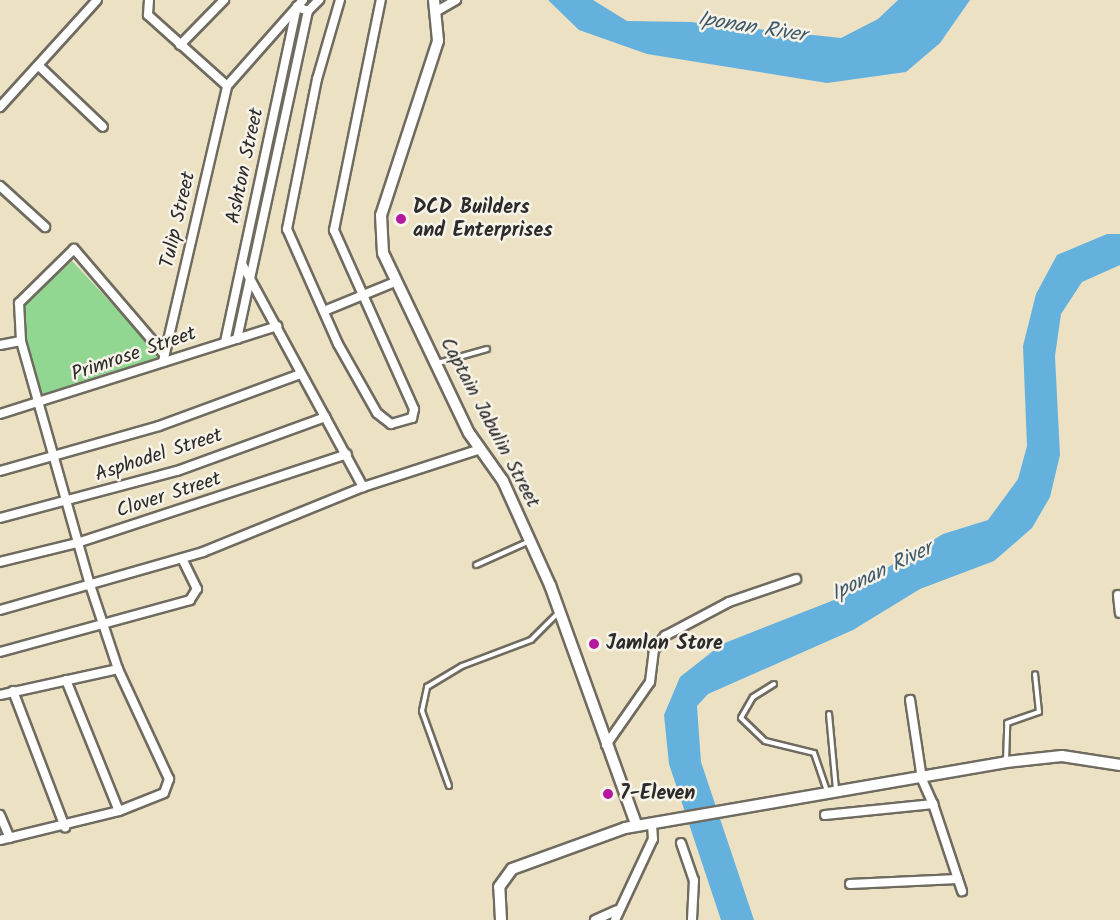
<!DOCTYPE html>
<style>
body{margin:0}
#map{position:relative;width:1120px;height:920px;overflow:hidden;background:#ece2c3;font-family:Kalam,sans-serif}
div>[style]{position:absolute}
.green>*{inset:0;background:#91d792}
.water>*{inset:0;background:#65b1de}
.roads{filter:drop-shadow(2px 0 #6f6b60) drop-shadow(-2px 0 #6f6b60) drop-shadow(0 2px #6f6b60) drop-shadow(0 -2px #6f6b60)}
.service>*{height:4px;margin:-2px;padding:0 2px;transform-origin:2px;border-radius:2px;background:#fff}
.minor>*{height:8px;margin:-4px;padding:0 4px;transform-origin:4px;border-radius:4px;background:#fff}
.tertiary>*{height:10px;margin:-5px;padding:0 5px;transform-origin:5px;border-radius:5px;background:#fff}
.dots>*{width:16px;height:16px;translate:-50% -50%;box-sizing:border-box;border:3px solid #f7f3e8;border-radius:50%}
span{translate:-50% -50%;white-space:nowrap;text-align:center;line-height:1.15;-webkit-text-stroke:5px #f7f3e8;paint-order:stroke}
.street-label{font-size:20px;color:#2b2b2b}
.poi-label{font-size:20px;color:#2b2b2b;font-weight:700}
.left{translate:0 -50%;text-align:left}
.water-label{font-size:21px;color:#3f5a6a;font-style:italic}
</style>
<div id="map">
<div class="green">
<div style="clip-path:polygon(72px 261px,159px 354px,158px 360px,43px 399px,19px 329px,21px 306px)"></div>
</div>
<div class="water">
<div style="clip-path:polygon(548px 0,593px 0,627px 21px,691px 22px,841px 38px,878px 19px,898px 0,970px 0,940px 43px,906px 72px,827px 83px,647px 54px,579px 30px)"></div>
<div style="clip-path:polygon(1107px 234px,1120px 234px,1120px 265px,1082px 282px,1061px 314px,1055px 356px,1060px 455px,1050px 497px,1032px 528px,994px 561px,920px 589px,853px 630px,708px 694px,697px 706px,701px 762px,754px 920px,721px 920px,669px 764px,664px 715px,680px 677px,722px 644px,834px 600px,943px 534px,988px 520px,1018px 479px,1027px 446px,1023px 346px,1036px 294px,1057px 255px)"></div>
</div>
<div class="roads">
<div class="service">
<div style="left:438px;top:363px;width:51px;rotate:-15.9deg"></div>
<div style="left:476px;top:565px;width:59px;rotate:-24deg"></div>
<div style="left:774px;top:684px;width:25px;rotate:148deg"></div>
<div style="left:753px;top:697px;width:24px;rotate:120deg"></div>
<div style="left:741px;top:718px;width:33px;rotate:44deg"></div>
<div style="left:765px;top:741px;width:50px;rotate:13.8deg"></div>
<div style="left:814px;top:753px;width:40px;rotate:71.1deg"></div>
<div style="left:829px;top:714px;width:75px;rotate:84.7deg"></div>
<div style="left:1006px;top:761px;width:38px;rotate:-88deg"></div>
<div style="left:1007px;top:723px;width:34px;rotate:-19deg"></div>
<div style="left:1039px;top:712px;width:38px;rotate:-96deg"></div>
<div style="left:449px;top:786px;width:80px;rotate:-109.8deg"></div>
<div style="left:422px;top:711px;width:25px;rotate:-78deg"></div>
<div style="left:427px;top:687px;width:41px;rotate:-31deg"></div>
<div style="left:462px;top:666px;width:74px;rotate:-20.6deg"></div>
<div style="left:531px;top:640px;width:38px;rotate:-45deg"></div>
</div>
<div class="minor">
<div style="left:149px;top:0;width:15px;rotate:94deg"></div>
<div style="left:148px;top:15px;width:106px;rotate:41.9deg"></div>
<div style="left:340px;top:0;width:82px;rotate:106.2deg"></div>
<div style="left:317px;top:79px;width:153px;rotate:101.3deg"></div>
<div style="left:287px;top:229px;width:126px;rotate:66.1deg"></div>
<div style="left:338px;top:344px;width:79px;rotate:60.5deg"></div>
<div style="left:377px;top:413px;width:18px;rotate:38deg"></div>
<div style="left:391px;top:424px;width:22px;rotate:-16deg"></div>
<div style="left:412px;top:418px;width:9px;rotate:-77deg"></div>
<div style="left:414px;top:409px;width:196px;rotate:-114.1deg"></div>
<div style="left:334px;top:230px;width:235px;rotate:-78.5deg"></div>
<div style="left:437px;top:11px;width:22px;rotate:-30deg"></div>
<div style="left:180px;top:45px;width:63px;rotate:-45.6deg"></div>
<div style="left:39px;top:66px;width:88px;rotate:43.6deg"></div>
<div style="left:0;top:107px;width:144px;rotate:-47.8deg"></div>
<div style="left:0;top:186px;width:61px;rotate:42.3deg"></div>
<div style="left:242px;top:264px;width:254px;rotate:61.5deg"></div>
<div style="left:324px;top:311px;width:77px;rotate:-22.2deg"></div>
<div style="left:237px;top:339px;width:336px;rotate:-77.8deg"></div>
<div style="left:308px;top:11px;width:16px;rotate:-45deg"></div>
<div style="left:225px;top:342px;width:343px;rotate:-77.9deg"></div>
<div style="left:297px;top:7px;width:9px;rotate:-49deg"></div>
<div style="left:0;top:345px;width:21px;rotate:-11deg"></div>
<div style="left:163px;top:362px;width:283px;rotate:-76.9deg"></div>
<div style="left:227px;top:86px;width:106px;rotate:-48.5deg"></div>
<div style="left:297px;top:7px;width:12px;rotate:20deg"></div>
<div style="left:0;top:414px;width:291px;rotate:-17.6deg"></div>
<div style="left:0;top:471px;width:165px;rotate:-15.8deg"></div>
<div style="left:159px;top:426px;width:150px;rotate:-20.2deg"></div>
<div style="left:0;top:518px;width:183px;rotate:-14.9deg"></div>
<div style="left:177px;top:471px;width:158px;rotate:-20deg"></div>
<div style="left:0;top:562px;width:79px;rotate:-13.9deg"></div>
<div style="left:77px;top:543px;width:284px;rotate:-18.2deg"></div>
<div style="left:1118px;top:595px;width:18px;rotate:84deg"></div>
<div style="left:0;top:610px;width:211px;rotate:-15.9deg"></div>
<div style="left:203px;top:552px;width:173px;rotate:-22.1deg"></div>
<div style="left:363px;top:487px;width:124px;rotate:-17.9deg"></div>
<div style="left:0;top:652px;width:197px;rotate:-15.3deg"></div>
<div style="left:190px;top:600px;width:13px;rotate:-58deg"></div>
<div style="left:197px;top:589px;width:34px;rotate:-116deg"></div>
<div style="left:66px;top:680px;width:141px;rotate:68deg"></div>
<div style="left:13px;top:691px;width:146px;rotate:69.1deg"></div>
<div style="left:0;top:695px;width:121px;rotate:-12.4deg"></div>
<div style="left:606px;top:745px;width:77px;rotate:-55.1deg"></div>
<div style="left:650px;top:682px;width:32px;rotate:-83deg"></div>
<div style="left:654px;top:650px;width:18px;rotate:-52deg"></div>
<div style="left:665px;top:636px;width:72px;rotate:-28deg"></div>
<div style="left:729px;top:602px;width:71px;rotate:-18.9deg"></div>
<div style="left:933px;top:804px;width:92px;rotate:71.6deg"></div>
<div style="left:0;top:815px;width:25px;rotate:67deg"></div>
<div style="left:825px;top:815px;width:109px;rotate:-5.8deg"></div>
<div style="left:933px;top:804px;width:27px;rotate:-114deg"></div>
<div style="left:922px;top:779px;width:80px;rotate:-98.6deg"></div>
<div style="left:0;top:840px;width:122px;rotate:-13.7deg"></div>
<div style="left:119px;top:811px;width:48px;rotate:-21.8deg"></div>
<div style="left:164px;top:793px;width:15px;rotate:-70deg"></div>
<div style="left:169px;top:779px;width:121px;rotate:-114.9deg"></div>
<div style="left:118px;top:669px;width:89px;rotate:-108.4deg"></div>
<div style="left:90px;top:585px;width:254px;rotate:-105.8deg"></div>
<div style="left:21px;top:341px;width:38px;rotate:-93deg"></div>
<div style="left:19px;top:303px;width:77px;rotate:-44.5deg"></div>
<div style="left:74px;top:249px;width:138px;rotate:49.4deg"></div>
<div style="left:681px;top:843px;width:39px;rotate:71deg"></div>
<div style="left:694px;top:880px;width:40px;rotate:92.9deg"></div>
<div style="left:850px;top:884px;width:108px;rotate:-2.7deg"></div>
<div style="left:595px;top:920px;width:24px;rotate:-24deg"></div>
<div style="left:615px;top:920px;width:89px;rotate:-64.9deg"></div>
<div style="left:653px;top:839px;width:16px;rotate:-94deg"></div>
</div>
<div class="tertiary">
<div style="left:434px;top:0;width:41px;rotate:84.4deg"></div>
<div style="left:438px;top:41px;width:183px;rotate:108.1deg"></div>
<div style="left:381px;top:215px;width:38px;rotate:87deg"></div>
<div style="left:383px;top:253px;width:199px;rotate:64.5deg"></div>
<div style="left:469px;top:433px;width:59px;rotate:54.7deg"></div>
<div style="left:503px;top:481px;width:114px;rotate:65.7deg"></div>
<div style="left:550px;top:585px;width:256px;rotate:70.2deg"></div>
<div style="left:501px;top:920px;width:33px;rotate:-93deg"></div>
<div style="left:499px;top:887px;width:22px;rotate:-54deg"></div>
<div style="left:512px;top:869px;width:120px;rotate:-19.9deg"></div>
<div style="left:625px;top:828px;width:387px;rotate:-9.8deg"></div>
<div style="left:1006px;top:762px;width:56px;rotate:-6.1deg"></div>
<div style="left:1062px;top:756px;width:59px;rotate:8.8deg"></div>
</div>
</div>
<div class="dots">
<div style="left:401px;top:219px;background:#b5179e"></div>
<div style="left:594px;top:644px;background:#b5179e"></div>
<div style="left:608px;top:794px;background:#b5179e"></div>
</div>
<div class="street-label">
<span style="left:246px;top:166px;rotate:-78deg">Ashton Street</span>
<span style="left:179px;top:220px;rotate:-77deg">Tulip Street</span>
<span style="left:134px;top:355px;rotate:-19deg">Primrose Street</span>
<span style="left:489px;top:423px;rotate:62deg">Captain Jabulin Street</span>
<span style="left:159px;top:456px;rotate:-18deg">Asphodel Street</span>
<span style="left:169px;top:496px;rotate:-18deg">Clover Street</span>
</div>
<div class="poi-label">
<span class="left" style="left:413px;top:220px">DCD Builders<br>and Enterprises</span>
<span class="left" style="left:606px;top:644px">Jamlan Store</span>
<span class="left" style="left:620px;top:794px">7-Eleven</span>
</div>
<div class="water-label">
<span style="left:752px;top:28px;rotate:9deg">Iponan River</span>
<span style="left:882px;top:572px;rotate:-26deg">Iponan River</span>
</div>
</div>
